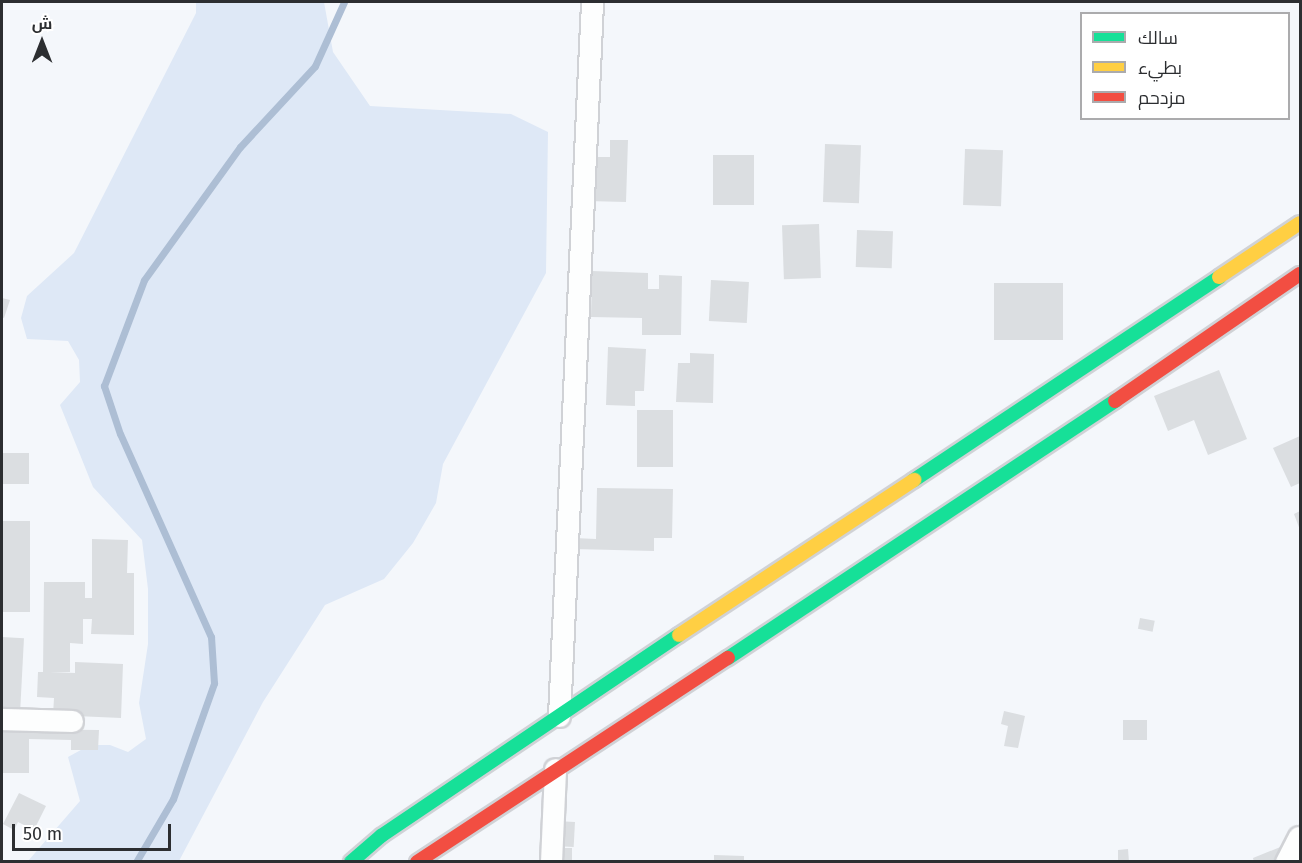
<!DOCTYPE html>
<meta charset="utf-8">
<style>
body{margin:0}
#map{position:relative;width:1302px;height:863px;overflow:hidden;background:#f4f7fb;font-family:"Fira Sans",Cairo,sans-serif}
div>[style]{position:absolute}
.green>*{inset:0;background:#dee8f6}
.stream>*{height:7px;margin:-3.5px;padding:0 3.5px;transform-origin:3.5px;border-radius:3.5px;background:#adbed4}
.building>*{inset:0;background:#dbdee1;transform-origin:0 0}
.roads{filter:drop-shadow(2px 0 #d0d2d6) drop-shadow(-2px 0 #d0d2d6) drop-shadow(0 2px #d0d2d6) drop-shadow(0 -2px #d0d2d6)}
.street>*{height:21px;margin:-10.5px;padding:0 10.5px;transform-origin:10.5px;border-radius:10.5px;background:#fdfefe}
.fast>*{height:14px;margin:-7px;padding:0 7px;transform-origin:7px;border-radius:7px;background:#16e098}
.slow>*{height:14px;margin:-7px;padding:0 7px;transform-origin:7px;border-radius:7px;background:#ffcf43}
.jam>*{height:14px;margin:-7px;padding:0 7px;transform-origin:7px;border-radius:7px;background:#f24e42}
span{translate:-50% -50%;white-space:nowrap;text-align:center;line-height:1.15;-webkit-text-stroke:4.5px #fff;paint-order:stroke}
.frame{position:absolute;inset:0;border:3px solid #2c2e31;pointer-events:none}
.legend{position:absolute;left:1080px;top:12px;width:210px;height:108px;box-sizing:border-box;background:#fff;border:2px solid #ababad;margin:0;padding:8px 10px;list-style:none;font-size:18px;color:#2c2e31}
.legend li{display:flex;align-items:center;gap:12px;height:30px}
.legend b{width:30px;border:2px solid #ababad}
.north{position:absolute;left:12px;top:12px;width:60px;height:60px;-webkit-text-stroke:4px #fff;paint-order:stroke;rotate:0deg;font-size:16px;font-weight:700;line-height:24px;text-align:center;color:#2c2e31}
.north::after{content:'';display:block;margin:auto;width:21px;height:27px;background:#2c2e31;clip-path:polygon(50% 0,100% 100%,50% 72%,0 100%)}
.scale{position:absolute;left:12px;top:824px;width:159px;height:27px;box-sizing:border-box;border:3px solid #2c2e31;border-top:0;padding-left:8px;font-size:18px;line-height:21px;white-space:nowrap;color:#2c2e31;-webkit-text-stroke:4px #fff;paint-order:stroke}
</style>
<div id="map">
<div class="green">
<div style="clip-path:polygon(196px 2px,324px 2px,333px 52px,370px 106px,511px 114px,548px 132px,546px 273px,443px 464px,436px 503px,413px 543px,384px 579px,325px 605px,263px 702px,179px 861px,28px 861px,80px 801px,68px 757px,90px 745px,110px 745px,128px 752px,146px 739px,139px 703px,148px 644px,148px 589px,142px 540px,93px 487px,60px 405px,80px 382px,79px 360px,68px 341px,27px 339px,21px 318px,27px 296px,74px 253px,196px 13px)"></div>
</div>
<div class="stream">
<div style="left:136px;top:862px;width:73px;rotate:-59.6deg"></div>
<div style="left:173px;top:799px;width:123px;rotate:-70.5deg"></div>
<div style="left:214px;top:683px;width:46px;rotate:-93.7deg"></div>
<div style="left:211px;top:637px;width:222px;rotate:-114.1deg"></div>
<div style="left:120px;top:434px;width:51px;rotate:-108.4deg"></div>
<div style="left:104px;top:386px;width:113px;rotate:-69.3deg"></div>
<div style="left:144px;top:280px;width:164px;rotate:-54.2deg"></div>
<div style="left:240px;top:147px;width:110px;rotate:-47.2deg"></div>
<div style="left:315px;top:66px;width:70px;rotate:-65.6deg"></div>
</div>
<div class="building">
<div style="clip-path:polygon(610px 140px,628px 140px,626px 202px,587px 201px,588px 157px,610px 157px)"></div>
<div style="left:825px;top:144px;width:36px;height:58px;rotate:2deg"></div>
<div style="left:965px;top:149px;width:38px;height:56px;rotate:2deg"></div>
<div style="left:713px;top:155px;width:41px;height:50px"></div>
<div style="left:819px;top:224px;width:54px;height:37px;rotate:88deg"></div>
<div style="left:857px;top:230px;width:36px;height:37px;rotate:2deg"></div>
<div style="clip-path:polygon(592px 271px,648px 273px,648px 289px,659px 289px,659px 275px,682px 276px,681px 335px,642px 335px,642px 318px,591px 317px)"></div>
<div style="left:711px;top:280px;width:38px;height:41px;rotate:3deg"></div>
<div style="left:994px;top:283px;width:69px;height:57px"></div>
<div style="clip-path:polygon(2px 298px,10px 300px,4px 318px,2px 317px)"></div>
<div style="clip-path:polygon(608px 347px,646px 349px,644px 391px,635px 391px,635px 406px,606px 405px)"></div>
<div style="clip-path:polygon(690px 353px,714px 354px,713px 403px,676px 402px,678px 363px,690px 363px)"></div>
<div style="clip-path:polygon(1219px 370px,1247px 439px,1208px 455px,1194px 420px,1168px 431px,1154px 396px)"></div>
<div style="left:637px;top:410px;width:36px;height:57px"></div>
<div style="clip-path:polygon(1300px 436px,1300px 483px,1291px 487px,1273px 448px)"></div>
<div style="left:2px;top:453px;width:27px;height:31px"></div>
<div style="clip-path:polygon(597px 488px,673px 489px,672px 538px,654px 538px,654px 551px,574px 549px,574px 538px,596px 539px)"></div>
<div style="clip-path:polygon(1300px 511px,1300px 530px,1294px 514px)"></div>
<div style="left:2px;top:521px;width:28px;height:91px"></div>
<div style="clip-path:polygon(92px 539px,128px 540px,127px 573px,134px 573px,134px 635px,91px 634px,92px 619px,83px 619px,83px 644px,70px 643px,70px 672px,50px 672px,75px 673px,75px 662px,123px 664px,121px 718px,53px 715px,54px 698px,37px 697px,38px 672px,43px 672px,44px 582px,85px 582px,85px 598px,92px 598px)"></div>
<div style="left:1140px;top:618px;width:15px;height:11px;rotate:11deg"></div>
<div style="left:2px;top:637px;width:22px;height:71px;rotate:3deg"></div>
<div style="clip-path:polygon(1004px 711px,1025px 716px,1018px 748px,1004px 746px,1008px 726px,1001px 724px)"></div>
<div style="left:1123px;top:720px;width:24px;height:20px"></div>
<div style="clip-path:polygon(2px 729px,99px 730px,98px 750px,71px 750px,71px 740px,29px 739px,29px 773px,2px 773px)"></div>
<div style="clip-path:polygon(19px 793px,46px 806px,34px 830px,18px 822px,14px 830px,3px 824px)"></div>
<div style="left:556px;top:821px;width:19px;height:25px;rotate:3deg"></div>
<div style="clip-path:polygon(1300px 839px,1300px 862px,1254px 862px,1253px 858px)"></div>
<div style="left:553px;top:848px;width:19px;height:14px"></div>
<div style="clip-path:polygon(1128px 849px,1129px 862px,1118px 862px,1118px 850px)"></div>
<div style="clip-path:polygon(714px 855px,744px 856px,744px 862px,714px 862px)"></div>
</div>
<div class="roads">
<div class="street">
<div style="left:559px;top:716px;width:715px;rotate:-87.35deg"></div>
<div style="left:2px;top:719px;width:70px;rotate:1.6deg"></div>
<div style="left:551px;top:862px;width:93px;rotate:-87.5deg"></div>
<div style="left:1286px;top:862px;width:28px;rotate:-63deg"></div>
</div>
<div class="fast">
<div style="left:914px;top:480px;width:366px;rotate:-33.6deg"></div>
<div style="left:728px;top:658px;width:465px;rotate:-33.6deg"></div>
<div style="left:351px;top:862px;width:40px;rotate:-41deg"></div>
<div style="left:381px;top:836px;width:359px;rotate:-34deg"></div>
</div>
<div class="slow">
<div style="left:1219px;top:277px;width:97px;rotate:-33.7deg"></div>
<div style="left:679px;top:635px;width:282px;rotate:-33.4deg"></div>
</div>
<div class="jam">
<div style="left:1115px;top:401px;width:224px;rotate:-34.5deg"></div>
<div style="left:417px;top:862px;width:372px;rotate:-33.3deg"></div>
</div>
</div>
<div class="frame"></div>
<ul class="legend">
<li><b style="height:8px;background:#16e098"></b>سالك</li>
<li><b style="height:8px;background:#ffcf43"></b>بطيء</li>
<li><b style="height:8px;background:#f24e42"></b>مزدحم</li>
</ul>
<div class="north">ش</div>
<div class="scale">50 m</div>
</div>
